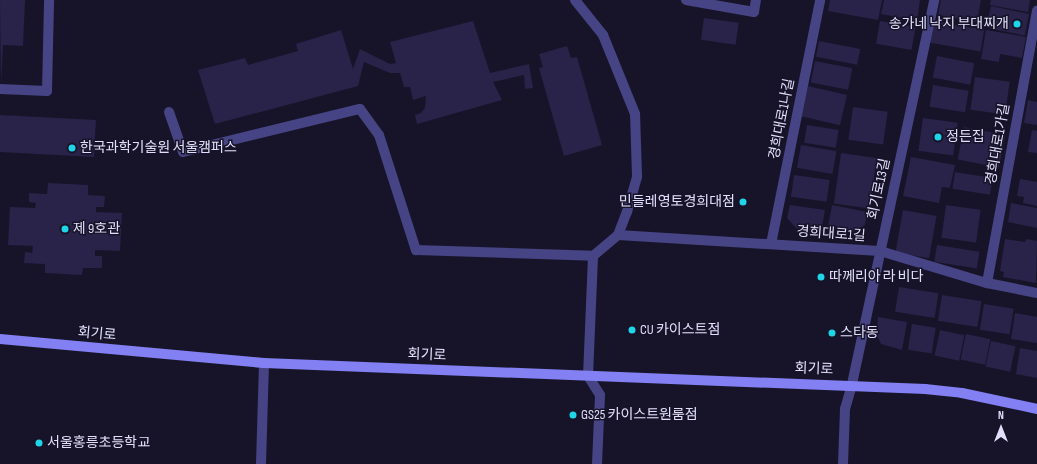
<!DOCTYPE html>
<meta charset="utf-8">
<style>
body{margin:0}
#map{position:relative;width:1037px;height:464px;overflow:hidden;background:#171429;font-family:"Sofia Sans Condensed","Noto Sans KR",sans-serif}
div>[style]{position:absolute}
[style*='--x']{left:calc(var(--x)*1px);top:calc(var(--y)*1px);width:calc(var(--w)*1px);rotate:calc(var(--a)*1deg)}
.building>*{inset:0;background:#292249;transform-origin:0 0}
.service>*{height:10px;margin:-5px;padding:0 5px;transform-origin:5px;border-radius:5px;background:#464484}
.minor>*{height:10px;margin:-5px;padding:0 5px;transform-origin:5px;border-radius:5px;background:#464484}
.secondary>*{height:10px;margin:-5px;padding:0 5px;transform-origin:5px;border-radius:5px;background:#8280f2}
.dots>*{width:11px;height:11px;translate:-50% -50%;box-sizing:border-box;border:2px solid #171429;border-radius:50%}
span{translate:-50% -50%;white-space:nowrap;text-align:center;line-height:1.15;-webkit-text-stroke:3px #171429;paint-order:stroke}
.poi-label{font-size:14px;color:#e2dffc}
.right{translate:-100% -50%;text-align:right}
.left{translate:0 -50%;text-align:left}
.street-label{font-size:14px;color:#e2dffc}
.north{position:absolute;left:981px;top:408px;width:40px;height:40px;-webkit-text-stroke:3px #171429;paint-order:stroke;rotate:0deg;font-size:11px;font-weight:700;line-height:16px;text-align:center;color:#e2dffc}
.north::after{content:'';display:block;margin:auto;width:14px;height:18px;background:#e2dffc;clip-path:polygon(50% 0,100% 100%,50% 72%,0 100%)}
</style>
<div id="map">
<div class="building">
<div style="clip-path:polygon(0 0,25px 0,23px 46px,3px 45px,1px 84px)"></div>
<div style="clip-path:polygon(830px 0,882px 0,878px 20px,828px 11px)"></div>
<div style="clip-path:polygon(884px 0,920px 0,917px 21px,881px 14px)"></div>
<div style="clip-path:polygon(941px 0,981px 0,977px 22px,938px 15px)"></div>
<div style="clip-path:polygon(991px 0,1030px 0,1028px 12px,990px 5px)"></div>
<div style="left:991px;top:6px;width:39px;height:22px;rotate:12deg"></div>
<div style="left:704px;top:18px;width:35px;height:22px;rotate:8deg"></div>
<div style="clip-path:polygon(473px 21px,490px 73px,529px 64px,533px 88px,525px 89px,524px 75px,493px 82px,502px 100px,417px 124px,415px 115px,421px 113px,425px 108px,426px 96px,413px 100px,410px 87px,404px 87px,400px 73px,390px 73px,364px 62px,358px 86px,215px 124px,198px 70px,245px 58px,248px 65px,298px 51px,296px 44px,341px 30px,353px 69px,360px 49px,390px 64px,396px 63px,390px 42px)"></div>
<div style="left:880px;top:21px;width:36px;height:23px;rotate:10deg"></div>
<div style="left:934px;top:21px;width:51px;height:22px;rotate:10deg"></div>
<div style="clip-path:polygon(986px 30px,1026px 37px,1022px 58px,1000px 54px,999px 62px,981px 59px)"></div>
<div style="left:819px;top:41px;width:42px;height:16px;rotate:11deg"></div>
<div style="clip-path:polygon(567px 46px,571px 58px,577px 57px,602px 145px,564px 156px,539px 68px,543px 67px,539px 54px)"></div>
<div style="left:937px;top:56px;width:38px;height:22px;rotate:11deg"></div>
<div style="left:815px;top:61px;width:38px;height:22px;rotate:11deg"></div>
<div style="left:975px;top:77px;width:35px;height:33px;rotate:8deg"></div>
<div style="left:933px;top:85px;width:36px;height:22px;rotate:9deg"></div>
<div style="left:808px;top:86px;width:40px;height:31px;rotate:13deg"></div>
<div style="clip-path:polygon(1028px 100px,1037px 102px,1037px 125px,1024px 123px)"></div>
<div style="left:853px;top:107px;width:35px;height:33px;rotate:8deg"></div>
<div style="left:0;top:115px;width:96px;height:37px;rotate:3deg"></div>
<div style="left:923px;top:118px;width:35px;height:33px;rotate:8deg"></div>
<div style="left:807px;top:125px;width:32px;height:18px;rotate:9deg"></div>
<div style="left:964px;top:127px;width:42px;height:33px;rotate:11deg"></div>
<div style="clip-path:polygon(1032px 130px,1037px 131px,1037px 153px,1028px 152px)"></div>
<div style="left:801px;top:145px;width:36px;height:23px;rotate:10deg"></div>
<div style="left:841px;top:153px;width:36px;height:51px;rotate:8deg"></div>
<div style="clip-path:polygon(911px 157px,955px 165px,950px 188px,942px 187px,939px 203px,903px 196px)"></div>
<div style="left:955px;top:172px;width:38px;height:17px;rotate:9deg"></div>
<div style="left:794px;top:175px;width:36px;height:22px;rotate:8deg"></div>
<div style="clip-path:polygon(1020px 179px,1037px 182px,1037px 206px,1023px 203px,1024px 197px,1017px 196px)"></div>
<div style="clip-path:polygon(48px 183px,88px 185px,88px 195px,105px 196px,104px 207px,96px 207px,96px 212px,122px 213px,120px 251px,95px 250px,95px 256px,102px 256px,102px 268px,83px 268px,82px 275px,45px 273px,45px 264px,24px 263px,25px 252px,32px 253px,33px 246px,8px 245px,10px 207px,35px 208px,36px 203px,29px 202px,29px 193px,47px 194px)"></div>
<div style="clip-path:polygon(1011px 203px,1037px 208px,1037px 228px,1008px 222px)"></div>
<div style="clip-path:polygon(790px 205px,825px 210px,821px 232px,796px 228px,787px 218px)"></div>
<div style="clip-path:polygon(832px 205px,867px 212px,865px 225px,853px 232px,828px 227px)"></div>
<div style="left:946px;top:205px;width:35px;height:33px;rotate:8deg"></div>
<div style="left:903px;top:210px;width:34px;height:43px;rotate:10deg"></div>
<div style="clip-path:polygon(1005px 239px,1025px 242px,1026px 239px,1037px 241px,1036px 283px,1003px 277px,1004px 272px,1000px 271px)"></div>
<div style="left:937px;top:245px;width:43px;height:17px;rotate:9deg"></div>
<div style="left:899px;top:287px;width:40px;height:25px;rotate:9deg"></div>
<div style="left:942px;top:295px;width:40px;height:26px;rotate:9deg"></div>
<div style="left:984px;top:304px;width:30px;height:26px;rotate:9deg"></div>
<div style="clip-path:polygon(1015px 313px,1037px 317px,1037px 343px,1011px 339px)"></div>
<div style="clip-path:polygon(878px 317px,907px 322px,902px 350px,881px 344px,876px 333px)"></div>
<div style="left:912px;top:324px;width:24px;height:26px;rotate:9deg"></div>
<div style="left:940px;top:330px;width:25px;height:26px;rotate:12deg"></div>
<div style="left:966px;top:334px;width:25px;height:26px;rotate:12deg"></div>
<div style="left:991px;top:341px;width:25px;height:26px;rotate:12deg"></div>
<div style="clip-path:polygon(1020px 348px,1037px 351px,1037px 378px,1016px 374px)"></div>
</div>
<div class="service">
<div style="--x:575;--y:0;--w:45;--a:51.3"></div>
<div style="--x:603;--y:35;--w:85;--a:67.9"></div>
<div style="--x:0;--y:89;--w:47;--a:2.4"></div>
<div style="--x:47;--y:91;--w:91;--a:-88.7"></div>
<div style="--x:169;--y:112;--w:42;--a:70.7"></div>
<div style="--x:183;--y:152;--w:182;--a:-13.7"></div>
<div style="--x:360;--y:109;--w:32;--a:54"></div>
<div style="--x:379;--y:135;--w:121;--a:72.2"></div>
<div style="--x:416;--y:250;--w:177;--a:1.9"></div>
</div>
<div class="minor">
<div style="--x:686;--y:0;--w:69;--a:10"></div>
<div style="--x:754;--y:12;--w:12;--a:-81"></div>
<div style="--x:618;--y:235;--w:262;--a:3.5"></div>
<div style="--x:880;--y:251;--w:112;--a:16.7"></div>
<div style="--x:987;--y:283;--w:51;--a:11.3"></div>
<div style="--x:771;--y:244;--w:249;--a:-78.6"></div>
<div style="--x:987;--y:283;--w:277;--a:-79.6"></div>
<div style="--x:261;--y:464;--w:101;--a:-88.3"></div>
<div style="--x:597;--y:464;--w:69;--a:-87.5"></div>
<div style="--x:600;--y:395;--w:22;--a:-122"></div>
<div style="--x:588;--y:376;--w:120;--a:-87.6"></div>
<div style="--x:593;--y:256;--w:33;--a:-40"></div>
<div style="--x:618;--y:235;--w:25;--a:-69"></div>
<div style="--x:627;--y:212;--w:37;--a:-74"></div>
<div style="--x:637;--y:176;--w:62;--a:-91.8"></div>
<div style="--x:843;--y:464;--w:55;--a:-87.9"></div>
<div style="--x:845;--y:409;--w:26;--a:-74"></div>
<div style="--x:852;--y:384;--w:393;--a:-77.9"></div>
</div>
<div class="secondary">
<div style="--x:0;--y:339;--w:265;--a:5.2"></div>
<div style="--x:264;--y:363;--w:662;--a:2.25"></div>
<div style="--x:925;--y:389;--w:37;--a:6"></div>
<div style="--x:962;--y:393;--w:77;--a:12"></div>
</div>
<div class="dots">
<div style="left:1017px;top:24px;background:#1fd6e8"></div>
<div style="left:938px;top:137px;background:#1fd6e8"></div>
<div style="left:72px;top:148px;background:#1fd6e8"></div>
<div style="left:743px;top:202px;background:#1fd6e8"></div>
<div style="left:65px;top:229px;background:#1fd6e8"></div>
<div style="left:821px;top:277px;background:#1fd6e8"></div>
<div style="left:632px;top:330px;background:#1fd6e8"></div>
<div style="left:832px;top:333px;background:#1fd6e8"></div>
<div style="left:573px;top:415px;background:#1fd6e8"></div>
<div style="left:39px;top:443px;background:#1fd6e8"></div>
</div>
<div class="poi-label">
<span class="right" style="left:1009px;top:24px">송가네 낙지 부대찌개</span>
<span class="left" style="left:946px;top:137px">정든집</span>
<span class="left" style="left:80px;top:148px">한국과학기술원 서울캠퍼스</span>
<span class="right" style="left:735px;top:202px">민들레영토경희대점</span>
<span class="left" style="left:73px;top:229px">제 9호관</span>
<span class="left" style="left:829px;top:277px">따께리아 라 비다</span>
<span class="left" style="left:640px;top:330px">CU 카이스트점</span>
<span class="left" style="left:840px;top:333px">스타동</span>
<span class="left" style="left:581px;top:415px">GS25 카이스트원룸점</span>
<span class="left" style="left:47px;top:443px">서울홍릉초등학교</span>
</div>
<div class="street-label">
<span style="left:782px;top:119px;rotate:-79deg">경희대로1나길</span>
<span style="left:998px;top:144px;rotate:-80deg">경희대로1가길</span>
<span style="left:879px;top:189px;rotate:-78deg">회기로13길</span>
<span style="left:831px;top:234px;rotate:4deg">경희대로1길</span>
<span style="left:97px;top:334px;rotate:5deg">회기로</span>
<span style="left:427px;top:355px;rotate:2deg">회기로</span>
<span style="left:814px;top:369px;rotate:2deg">회기로</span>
</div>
<div class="north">N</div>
</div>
